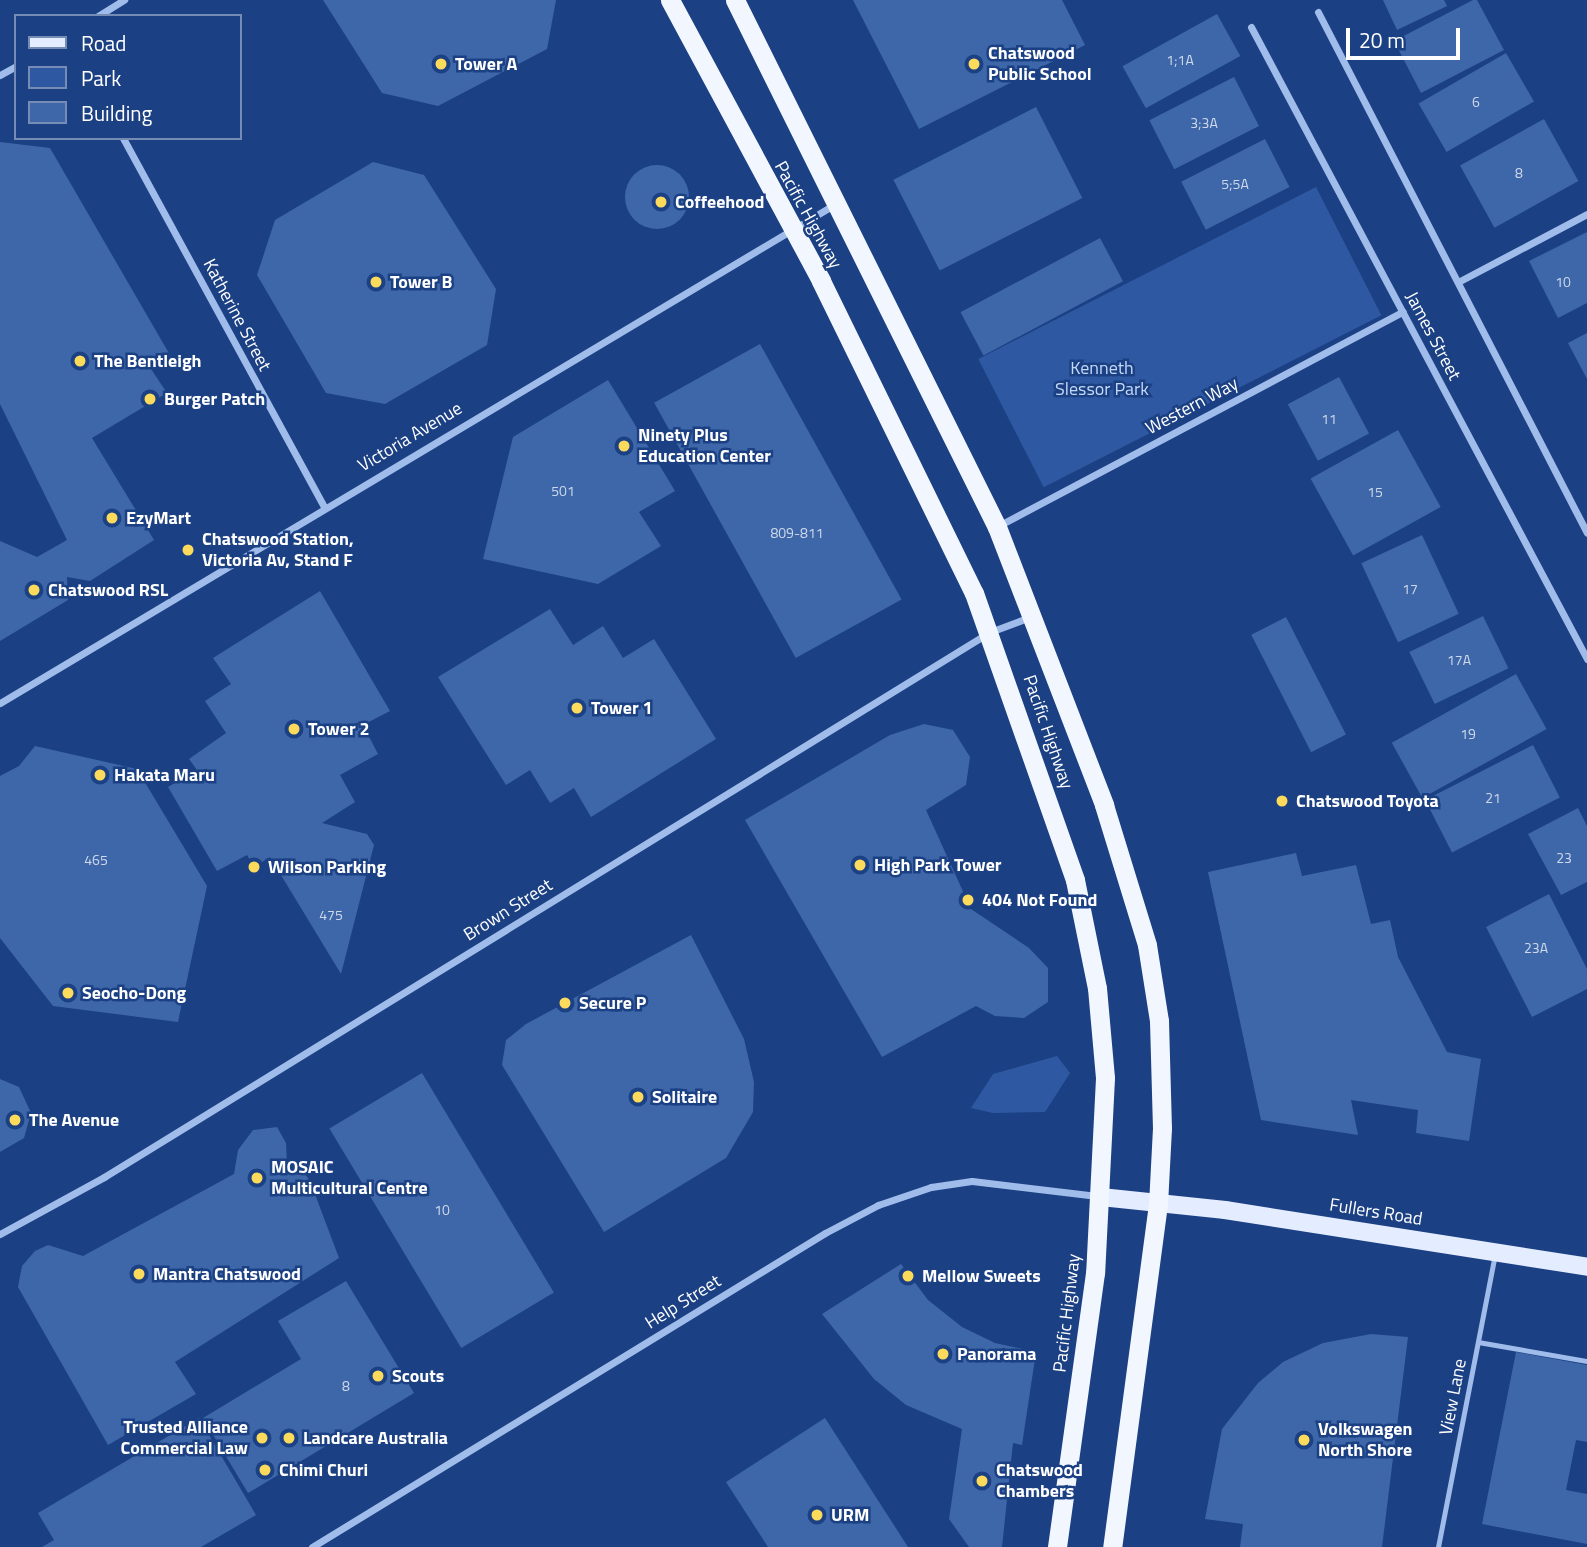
<!DOCTYPE html>
<style>
body{margin:0}
#map{position:relative;width:1587px;height:1547px;overflow:hidden;background:#1b4083;font-family:"Titillium Web",sans-serif}
div>[style]{position:absolute}
[style*='--x']{left:calc(var(--x)*1px);top:calc(var(--y)*1px);width:calc(var(--w)*1px);rotate:calc(var(--a)*1deg)}
.green>*{inset:0;background:#2e59a2;transform-origin:0 0}
.building>*{inset:0;background:#3e67aa;transform-origin:0 0}
.round{border-radius:50%}
.service>*{height:5px;margin:-2.5px;padding:0 2.5px;transform-origin:2.5px;border-radius:2.5px;background:#a0bceb}
.minor>*{height:7px;margin:-3.5px;padding:0 3.5px;transform-origin:3.5px;border-radius:3.5px;background:#a0bceb}
.primary>*{height:18px;margin:-9px;padding:0 9px;transform-origin:9px;border-radius:9px;background:#e4ecff}
.trunk>*{height:19px;margin:-9.5px;padding:0 9.5px;transform-origin:9.5px;border-radius:9.5px;background:#f2f6ff}
.dots>*{width:19px;height:19px;translate:-50% -50%;box-sizing:border-box;border:4px solid #1b4083;border-radius:50%}
span{translate:-50% -50%;white-space:nowrap;text-align:center;line-height:1.15;-webkit-text-stroke:5px #1b4083;paint-order:stroke}
.number-label{font-size:14px;color:#cfd9ea}
.number-label span{-webkit-text-stroke-width:0}
.poi-label{font-size:18px;color:#fff;font-weight:700}
.left{translate:0 -50%;text-align:left}
.right{translate:-100% -50%;text-align:right}
.street-label{font-size:18px;color:#fff}
.park-label{font-size:18px;color:#c4d8f8}
.legend{position:absolute;left:14px;top:14px;width:228px;height:126px;box-sizing:border-box;background:#1b4083;border:2px solid #768cb5;margin:0;padding:9px 12px;list-style:none;font-size:21px;color:#fff}
.legend li{display:flex;align-items:center;gap:14px;height:35px}
.legend b{width:35px;border:2px solid #768cb5}
.scale{position:absolute;left:1346px;top:28px;width:114px;height:32px;box-sizing:border-box;border:4px solid #fff;border-top:0;padding-left:9px;font-size:21px;line-height:24px;white-space:nowrap;color:#fff;-webkit-text-stroke:5px #1b4083;paint-order:stroke}
</style>
<div id="map">
<div class="green">
<div style="left:1316px;top:187px;width:144px;height:379px;rotate:63deg"></div>
<div style="clip-path:polygon(1057px 1056px,1070px 1073px,1045px 1112px,993px 1113px,971px 1108px,993px 1074px)"></div>
</div>
<div class="building">
<div style="clip-path:polygon(323px 0,556px 0,547px 49px,438px 106px,382px 93px)"></div>
<div style="clip-path:polygon(853px 0,1062px 0,1085px 45px,919px 129px)"></div>
<div style="clip-path:polygon(1383px 0,1444px 0,1447px 6px,1397px 30px)"></div>
<div style="clip-path:polygon(1473px 0,1477px 0,1504px 50px,1421px 93px,1394px 41px)"></div>
<div style="left:1217px;top:14px;width:48px;height:108px;rotate:61deg"></div>
<div style="left:1506px;top:53px;width:56px;height:101px;rotate:60deg"></div>
<div style="left:1234px;top:77px;width:55px;height:95px;rotate:63deg"></div>
<div style="left:1036px;top:107px;width:102px;height:160px;rotate:63deg"></div>
<div style="left:1544px;top:119px;width:71px;height:96px;rotate:61deg"></div>
<div style="left:1265px;top:139px;width:54px;height:94px;rotate:63deg"></div>
<div style="clip-path:polygon(0 142px,50px 148px,170px 355px,149px 366px,167px 393px,92px 438px,154px 540px,90px 581px,67px 577px,68px 600px,0 641px,0 541px,37px 557px,67px 540px,0 404px)"></div>
<div style="clip-path:polygon(373px 162px,424px 175px,496px 289px,487px 345px,385px 404px,326px 393px,257px 275px,275px 220px)"></div>
<div class="round" style="left:625px;top:165px;width:64px;height:64px"></div>
<div style="clip-path:polygon(1587px 232px,1587px 303px,1558px 318px,1529px 261px)"></div>
<div style="left:1100px;top:238px;width:49px;height:158px;rotate:62deg"></div>
<div style="clip-path:polygon(1587px 333px,1587px 379px,1568px 343px)"></div>
<div style="left:760px;top:344px;width:292px;height:121px;rotate:61deg"></div>
<div style="left:1339px;top:377px;width:64px;height:58px;rotate:62deg"></div>
<div style="clip-path:polygon(608px 380px,675px 491px,639px 512px,661px 546px,598px 584px,483px 559px,513px 437px)"></div>
<div style="left:1398px;top:430px;width:88px;height:100px;rotate:61deg"></div>
<div style="left:1422px;top:535px;width:87px;height:67px;rotate:65deg"></div>
<div style="clip-path:polygon(320px 591px,390px 711px,363px 725px,378px 754px,340px 775px,355px 802px,322px 823px,367px 834px,374px 845px,341px 974px,270px 857px,254px 867px,247px 855px,217px 871px,168px 787px,197px 770px,189px 759px,226px 733px,205px 701px,231px 684px,213px 658px)"></div>
<div style="clip-path:polygon(550px 609px,573px 645px,603px 626px,623px 658px,654px 639px,716px 739px,591px 817px,574px 788px,550px 803px,530px 770px,506px 785px,438px 677px)"></div>
<div style="left:1483px;top:616px;width:58px;height:82px;rotate:64deg"></div>
<div style="left:1286px;top:617px;width:132px;height:39px;rotate:63deg"></div>
<div style="left:1516px;top:674px;width:63px;height:142px;rotate:61deg"></div>
<div style="clip-path:polygon(924px 724px,953px 730px,970px 757px,966px 785px,926px 810px,971px 909px,1029px 948px,1048px 968px,1048px 1002px,1024px 1018px,995px 1016px,976px 1006px,882px 1057px,745px 820px,890px 735px)"></div>
<div style="left:1533px;top:745px;width:59px;height:121px;rotate:63deg"></div>
<div style="clip-path:polygon(35px 746px,137px 769px,207px 886px,178px 1022px,53px 1006px,0 938px,0 776px,19px 766px)"></div>
<div style="clip-path:polygon(1578px 808px,1587px 826px,1587px 882px,1561px 895px,1528px 834px)"></div>
<div style="clip-path:polygon(1296px 853px,1302px 876px,1356px 865px,1371px 924px,1390px 920px,1398px 957px,1447px 1052px,1481px 1059px,1469px 1141px,1416px 1133px,1418px 1110px,1351px 1100px,1358px 1135px,1261px 1120px,1208px 872px)"></div>
<div style="clip-path:polygon(1549px 894px,1587px 969px,1587px 989px,1532px 1017px,1486px 927px)"></div>
<div style="clip-path:polygon(691px 935px,744px 1039px,754px 1082px,753px 1112px,726px 1158px,604px 1232px,502px 1065px,506px 1040px,526px 1024px)"></div>
<div style="left:422px;top:1073px;width:256px;height:108px;rotate:59deg"></div>
<div style="clip-path:polygon(0 1079px,19px 1087px,31px 1113px,24px 1138px,0 1152px)"></div>
<div style="clip-path:polygon(277px 1127px,286px 1143px,287px 1164px,299px 1165px,310px 1181px,339px 1258px,175px 1362px,196px 1394px,108px 1445px,18px 1287px,22px 1266px,35px 1251px,48px 1245px,83px 1256px,234px 1174px,238px 1150px,253px 1130px)"></div>
<div style="clip-path:polygon(901px 1264px,928px 1300px,962px 1327px,995px 1343px,1036px 1352px,1022px 1445px,1013px 1443px,1002px 1547px,969px 1547px,949px 1519px,962px 1429px,906px 1405px,874px 1379px,822px 1314px)"></div>
<div style="clip-path:polygon(346px 1281px,414px 1393px,248px 1493px,203px 1418px,301px 1359px,278px 1321px)"></div>
<div style="clip-path:polygon(1371px 1334px,1408px 1337px,1382px 1547px,1240px 1547px,1243px 1524px,1205px 1519px,1222px 1429px,1258px 1383px,1283px 1362px,1323px 1343px)"></div>
<div style="clip-path:polygon(1516px 1352px,1587px 1365px,1587px 1442px,1576px 1440px,1566px 1490px,1587px 1494px,1587px 1544px,1482px 1524px)"></div>
<div style="clip-path:polygon(199px 1418px,256px 1515px,201px 1547px,42px 1547px,54px 1540px,38px 1513px)"></div>
<div style="clip-path:polygon(825px 1418px,908px 1547px,768px 1547px,726px 1482px)"></div>
</div>
<div class="service">
<div style="--x:1478;--y:1342;--w:111;--a:9.9"></div>
<div style="--x:1438;--y:1547;--w:298;--a:-79"></div>
</div>
<div class="minor">
<div style="--x:1318;--y:12;--w:586;--a:62.69"></div>
<div style="--x:98;--y:16;--w:31;--a:-32"></div>
<div style="--x:1251;--y:27;--w:716;--a:62"></div>
<div style="--x:0;--y:75;--w:18;--a:-29"></div>
<div style="--x:123;--y:138;--w:420;--a:61.4"></div>
<div style="--x:1458;--y:282;--w:146;--a:-27.8"></div>
<div style="--x:998;--y:526;--w:458;--a:-27.9"></div>
<div style="--x:0;--y:703;--w:973;--a:-30.86"></div>
<div style="--x:0;--y:1234;--w:119;--a:-28.7"></div>
<div style="--x:104;--y:1177;--w:1040;--a:-31.6"></div>
<div style="--x:990;--y:632;--w:43;--a:-20.6"></div>
<div style="--x:312;--y:1547;--w:601;--a:-31.47"></div>
<div style="--x:825;--y:1233;--w:60;--a:-27.8"></div>
<div style="--x:878;--y:1205;--w:56;--a:-18.8"></div>
<div style="--x:931;--y:1187;--w:41;--a:-8.3"></div>
<div style="--x:972;--y:1181;--w:126;--a:6.8"></div>
</div>
<div class="primary">
<div style="--x:1101;--y:1197;--w:125;--a:6"></div>
<div style="--x:1225;--y:1210;--w:366;--a:8.9"></div>
</div>
<div class="trunk">
<div style="--x:670;--y:0;--w:319;--a:61.7"></div>
<div style="--x:821;--y:281;--w:347;--a:63.9"></div>
<div style="--x:974;--y:593;--w:304;--a:70.6"></div>
<div style="--x:1075;--y:880;--w:110;--a:78.5"></div>
<div style="--x:1097;--y:988;--w:90;--a:84.9"></div>
<div style="--x:1105;--y:1078;--w:195;--a:92.9"></div>
<div style="--x:1095;--y:1273;--w:277;--a:97.9"></div>
<div style="--x:735;--y:0;--w:589;--a:63.57"></div>
<div style="--x:997;--y:527;--w:298;--a:68.9"></div>
<div style="--x:1104;--y:805;--w:146;--a:72.9"></div>
<div style="--x:1147;--y:945;--w:77;--a:81"></div>
<div style="--x:1159;--y:1021;--w:107;--a:88.4"></div>
<div style="--x:1162;--y:1128;--w:76;--a:93"></div>
<div style="--x:1158;--y:1204;--w:346;--a:97.6"></div>
</div>
<div class="dots">
<div style="left:441px;top:64px;background:#fcda5c"></div>
<div style="left:974px;top:64px;background:#fcda5c"></div>
<div style="left:661px;top:202px;background:#fcda5c"></div>
<div style="left:376px;top:282px;background:#fcda5c"></div>
<div style="left:80px;top:361px;background:#fcda5c"></div>
<div style="left:150px;top:399px;background:#fcda5c"></div>
<div style="left:624px;top:446px;background:#fcda5c"></div>
<div style="left:112px;top:518px;background:#fcda5c"></div>
<div style="left:188px;top:550px;background:#fcda5c"></div>
<div style="left:34px;top:590px;background:#fcda5c"></div>
<div style="left:577px;top:708px;background:#fcda5c"></div>
<div style="left:294px;top:729px;background:#fcda5c"></div>
<div style="left:100px;top:775px;background:#fcda5c"></div>
<div style="left:1282px;top:801px;background:#fcda5c"></div>
<div style="left:860px;top:865px;background:#fcda5c"></div>
<div style="left:254px;top:867px;background:#fcda5c"></div>
<div style="left:968px;top:900px;background:#fcda5c"></div>
<div style="left:68px;top:993px;background:#fcda5c"></div>
<div style="left:565px;top:1003px;background:#fcda5c"></div>
<div style="left:638px;top:1097px;background:#fcda5c"></div>
<div style="left:15px;top:1120px;background:#fcda5c"></div>
<div style="left:257px;top:1178px;background:#fcda5c"></div>
<div style="left:139px;top:1274px;background:#fcda5c"></div>
<div style="left:908px;top:1276px;background:#fcda5c"></div>
<div style="left:943px;top:1354px;background:#fcda5c"></div>
<div style="left:378px;top:1376px;background:#fcda5c"></div>
<div style="left:262px;top:1438px;background:#fcda5c"></div>
<div style="left:289px;top:1438px;background:#fcda5c"></div>
<div style="left:1304px;top:1440px;background:#fcda5c"></div>
<div style="left:265px;top:1470px;background:#fcda5c"></div>
<div style="left:982px;top:1481px;background:#fcda5c"></div>
<div style="left:817px;top:1515px;background:#fcda5c"></div>
</div>
<div class="number-label">
<span style="left:1180px;top:60px">1;1A</span>
<span style="left:1476px;top:102px">6</span>
<span style="left:1204px;top:123px">3;3A</span>
<span style="left:1519px;top:173px">8</span>
<span style="left:1235px;top:184px">5;5A</span>
<span style="left:1563px;top:282px">10</span>
<span style="left:1329px;top:419px">11</span>
<span style="left:563px;top:491px">501</span>
<span style="left:1375px;top:492px">15</span>
<span style="left:797px;top:533px">809-811</span>
<span style="left:1410px;top:589px">17</span>
<span style="left:1459px;top:660px">17A</span>
<span style="left:1468px;top:734px">19</span>
<span style="left:1493px;top:798px">21</span>
<span style="left:1564px;top:858px">23</span>
<span style="left:96px;top:860px">465</span>
<span style="left:331px;top:915px">475</span>
<span style="left:1536px;top:948px">23A</span>
<span style="left:442px;top:1210px">10</span>
<span style="left:346px;top:1386px">8</span>
</div>
<div class="poi-label">
<span class="left" style="left:988px;top:64px">Chatswood<br>Public School</span>
<span class="left" style="left:455px;top:64px">Tower A</span>
<span class="left" style="left:675px;top:202px">Coffeehood</span>
<span class="left" style="left:390px;top:282px">Tower B</span>
<span class="left" style="left:94px;top:361px">The Bentleigh</span>
<span class="left" style="left:164px;top:399px">Burger Patch</span>
<span class="left" style="left:638px;top:446px">Ninety Plus<br>Education Center</span>
<span class="left" style="left:126px;top:518px">EzyMart</span>
<span class="left" style="left:202px;top:550px">Chatswood Station,<br>Victoria Av, Stand F</span>
<span class="left" style="left:48px;top:590px">Chatswood RSL</span>
<span class="left" style="left:591px;top:708px">Tower 1</span>
<span class="left" style="left:308px;top:729px">Tower 2</span>
<span class="left" style="left:114px;top:775px">Hakata Maru</span>
<span class="left" style="left:1296px;top:801px">Chatswood Toyota</span>
<span class="left" style="left:874px;top:865px">High Park Tower</span>
<span class="left" style="left:268px;top:867px">Wilson Parking</span>
<span class="left" style="left:982px;top:900px">404 Not Found</span>
<span class="left" style="left:82px;top:993px">Seocho-Dong</span>
<span class="left" style="left:579px;top:1003px">Secure P</span>
<span class="left" style="left:652px;top:1097px">Solitaire</span>
<span class="left" style="left:29px;top:1120px">The Avenue</span>
<span class="left" style="left:271px;top:1178px">MOSAIC<br>Multicultural Centre</span>
<span class="left" style="left:153px;top:1274px">Mantra Chatswood</span>
<span class="left" style="left:922px;top:1276px">Mellow Sweets</span>
<span class="left" style="left:957px;top:1354px">Panorama</span>
<span class="left" style="left:392px;top:1376px">Scouts</span>
<span class="right" style="left:248px;top:1438px">Trusted Alliance<br>Commercial Law</span>
<span class="left" style="left:1318px;top:1440px">Volkswagen<br>North Shore</span>
<span class="left" style="left:303px;top:1438px">Landcare Australia</span>
<span class="left" style="left:279px;top:1470px">Chimi Churi</span>
<span class="left" style="left:996px;top:1481px">Chatswood<br>Chambers</span>
<span class="left" style="left:831px;top:1515px">URM</span>
</div>
<div class="street-label">
<span style="left:808px;top:215px;rotate:61deg">Pacific Highway</span>
<span style="left:237px;top:315px;rotate:62deg">Katherine Street</span>
<span style="left:1433px;top:336px;rotate:62deg">James Street</span>
<span style="left:1192px;top:406px;rotate:-28deg">Western Way</span>
<span style="left:410px;top:437px;rotate:-31deg">Victoria Avenue</span>
<span style="left:1048px;top:732px;rotate:71deg">Pacific Highway</span>
<span style="left:508px;top:910px;rotate:-32deg">Brown Street</span>
<span style="left:1376px;top:1212px;rotate:9deg">Fullers Road</span>
<span style="left:683px;top:1302px;rotate:-32deg">Help Street</span>
<span style="left:1067px;top:1313px;rotate:-83deg">Pacific Highway</span>
<span style="left:1453px;top:1397px;rotate:-79deg">View Lane</span>
</div>
<div class="park-label">
<span style="left:1102px;top:379px">Kenneth<br>Slessor Park</span>
</div>
<ul class="legend">
<li><b style="height:9px;background:#e4ecff"></b>Road</li>
<li><b style="height:19px;background:#2e59a2"></b>Park</li>
<li><b style="height:19px;background:#3e67aa"></b>Building</li>
</ul>
<div class="scale">20 m</div>
</div>
